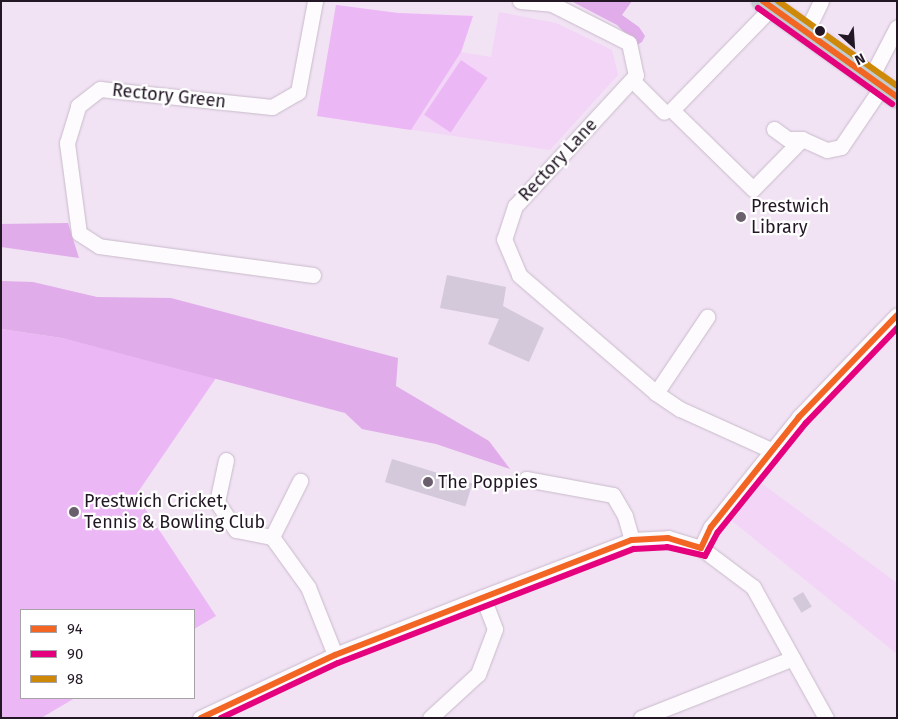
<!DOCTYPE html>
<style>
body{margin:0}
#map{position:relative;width:898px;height:719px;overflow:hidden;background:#f1e2f4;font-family:"Fira Sans",sans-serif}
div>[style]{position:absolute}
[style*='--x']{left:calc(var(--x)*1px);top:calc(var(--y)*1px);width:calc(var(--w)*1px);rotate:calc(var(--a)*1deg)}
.built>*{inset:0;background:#f3d6f7}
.green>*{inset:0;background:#ecb7f5;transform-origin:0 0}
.forest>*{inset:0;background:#e0ace9}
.building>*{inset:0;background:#d3c9da;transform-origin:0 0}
.roads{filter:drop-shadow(0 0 1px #c8bbca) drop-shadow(0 0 1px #c8bbca)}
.minor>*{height:15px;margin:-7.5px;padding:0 7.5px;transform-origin:7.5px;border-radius:7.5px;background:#fdfbfd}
.highway>*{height:22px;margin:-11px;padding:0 11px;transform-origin:11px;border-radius:11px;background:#c0cccf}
.bus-1>*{height:6px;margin:-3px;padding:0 3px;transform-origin:3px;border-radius:3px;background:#f26522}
.bus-2>*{height:6px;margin:-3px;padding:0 3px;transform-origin:3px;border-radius:3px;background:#e5007d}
.bus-3>*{height:6px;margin:-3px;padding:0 3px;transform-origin:3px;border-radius:3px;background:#cd8907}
.dots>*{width:14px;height:14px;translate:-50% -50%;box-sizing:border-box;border:2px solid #fff;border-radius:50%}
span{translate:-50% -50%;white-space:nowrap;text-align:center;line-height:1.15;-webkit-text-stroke:4.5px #fff;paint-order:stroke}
.street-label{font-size:18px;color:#231725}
.poi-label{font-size:18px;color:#231725}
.left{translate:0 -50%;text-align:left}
.frame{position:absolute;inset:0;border:2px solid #231725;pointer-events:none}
.legend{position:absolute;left:20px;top:609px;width:175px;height:90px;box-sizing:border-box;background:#fff;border:1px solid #a7a2a8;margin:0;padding:6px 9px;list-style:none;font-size:15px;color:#231725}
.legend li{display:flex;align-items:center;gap:10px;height:25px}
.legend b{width:25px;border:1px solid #a7a2a8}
.north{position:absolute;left:828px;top:20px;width:50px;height:50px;-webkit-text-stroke:4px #fff;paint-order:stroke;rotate:154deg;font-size:14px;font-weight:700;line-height:20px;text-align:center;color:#231725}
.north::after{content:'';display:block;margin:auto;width:18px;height:22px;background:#231725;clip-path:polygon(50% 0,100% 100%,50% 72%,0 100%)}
</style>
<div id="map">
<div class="built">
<div style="clip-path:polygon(336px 5px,398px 13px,473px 16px,461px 52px,491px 57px,499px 12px,556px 23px,612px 50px,618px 75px,550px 150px,317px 116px)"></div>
<div style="clip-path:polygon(761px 483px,897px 583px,897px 654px,732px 521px)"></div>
</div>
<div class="green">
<div style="clip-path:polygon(336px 5px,398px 13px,473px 16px,461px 52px,411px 130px,317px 116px)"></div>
<div style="left:461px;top:60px;width:32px;height:66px;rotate:34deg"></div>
<div style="clip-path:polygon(1px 329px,62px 338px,216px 378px,136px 495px,216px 616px,194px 629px,194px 610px,21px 610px,21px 698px,75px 698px,41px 718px,1px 718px)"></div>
</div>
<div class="forest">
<div style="clip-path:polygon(571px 1px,632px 1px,622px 15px,639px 27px,645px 36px,642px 42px,637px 45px,617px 25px)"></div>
<div style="clip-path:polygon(68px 223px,79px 258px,1px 247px,1px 224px)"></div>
<div style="clip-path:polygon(1px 281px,33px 282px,97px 297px,171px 298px,398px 358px,396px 386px,489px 441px,510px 469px,436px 444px,362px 429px,345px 413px,62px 338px,1px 329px)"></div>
</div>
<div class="building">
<div style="clip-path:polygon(447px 275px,506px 287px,503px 306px,544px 328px,529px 362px,488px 344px,499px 319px,440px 308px)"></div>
<div style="left:392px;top:459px;width:84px;height:24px;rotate:17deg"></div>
<div style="left:803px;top:592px;width:17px;height:12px;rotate:59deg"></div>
</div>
<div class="roads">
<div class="minor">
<div style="--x:520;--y:1;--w:32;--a:5"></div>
<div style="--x:552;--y:4;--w:86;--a:26.9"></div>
<div style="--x:629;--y:43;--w:33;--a:78"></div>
<div style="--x:636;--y:75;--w:178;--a:132.7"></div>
<div style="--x:515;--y:206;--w:35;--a:108"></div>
<div style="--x:504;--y:239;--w:39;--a:67"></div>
<div style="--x:519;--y:275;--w:181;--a:40.7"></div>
<div style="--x:656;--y:393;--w:29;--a:34"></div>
<div style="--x:680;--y:409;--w:100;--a:24.3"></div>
<div style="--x:772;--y:7;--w:144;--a:134.2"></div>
<div style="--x:672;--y:110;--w:113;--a:44.3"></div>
<div style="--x:753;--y:189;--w:70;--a:-45.6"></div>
<div style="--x:806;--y:32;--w:34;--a:-64"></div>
<div style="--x:871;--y:77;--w:56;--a:-62.5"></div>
<div style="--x:632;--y:80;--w:45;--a:45"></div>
<div style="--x:774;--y:129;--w:17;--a:36"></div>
<div style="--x:788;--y:139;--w:14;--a:0"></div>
<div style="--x:802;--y:139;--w:27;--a:24"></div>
<div style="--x:827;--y:150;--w:14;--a:-12"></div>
<div style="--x:841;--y:147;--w:75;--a:-55.9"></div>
<div style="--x:313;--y:275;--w:216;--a:-172.3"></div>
<div style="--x:99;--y:246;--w:24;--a:-147"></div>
<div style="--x:79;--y:233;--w:91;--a:-97.6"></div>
<div style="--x:67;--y:143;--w:39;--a:-73"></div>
<div style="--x:78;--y:106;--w:28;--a:-38"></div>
<div style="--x:100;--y:89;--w:173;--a:6"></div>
<div style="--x:272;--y:107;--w:30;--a:-30"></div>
<div style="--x:298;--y:92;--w:93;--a:-79.4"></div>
<div style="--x:656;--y:393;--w:92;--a:-56.1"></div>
<div style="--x:226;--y:460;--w:43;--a:102.1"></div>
<div style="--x:217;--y:502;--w:34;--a:56"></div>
<div style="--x:236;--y:530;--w:37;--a:11"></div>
<div style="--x:272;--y:537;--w:62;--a:54.2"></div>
<div style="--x:308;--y:587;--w:73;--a:68.3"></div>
<div style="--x:526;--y:479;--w:88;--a:10.4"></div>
<div style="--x:613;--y:495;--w:24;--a:60"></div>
<div style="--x:625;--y:516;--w:25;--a:74"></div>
<div style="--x:272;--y:537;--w:63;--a:-63.4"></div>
<div style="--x:701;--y:548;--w:23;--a:-65"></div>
<div style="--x:711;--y:527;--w:141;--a:-51.3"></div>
<div style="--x:799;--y:417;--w:141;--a:-46.1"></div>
<div style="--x:200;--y:718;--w:149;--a:-25"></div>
<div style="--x:335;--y:655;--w:159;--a:-21.4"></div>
<div style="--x:483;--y:597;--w:160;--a:-20.9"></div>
<div style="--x:632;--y:540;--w:36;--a:-3"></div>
<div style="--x:668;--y:538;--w:34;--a:17"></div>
<div style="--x:701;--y:548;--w:65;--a:36.9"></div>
<div style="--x:753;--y:587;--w:150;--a:60.9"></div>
<div style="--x:430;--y:718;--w:65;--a:-42.5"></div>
<div style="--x:478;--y:674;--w:48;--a:-69.3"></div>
<div style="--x:495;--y:629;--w:34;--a:-111"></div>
<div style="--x:641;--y:718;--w:163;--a:-21.5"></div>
</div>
<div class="highway">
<div style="--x:763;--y:1;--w:165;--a:35.6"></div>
</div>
</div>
<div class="bus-1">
<div style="--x:763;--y:1;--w:165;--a:35.6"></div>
<div style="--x:701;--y:548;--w:23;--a:-65"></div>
<div style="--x:711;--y:527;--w:141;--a:-51.3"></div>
<div style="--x:799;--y:417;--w:141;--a:-46.1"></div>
<div style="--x:201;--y:718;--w:148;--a:-25.2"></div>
<div style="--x:335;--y:655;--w:318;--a:-21.2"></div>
<div style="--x:632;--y:540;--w:36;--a:-3"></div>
<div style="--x:668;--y:538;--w:34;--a:17"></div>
</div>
<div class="bus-2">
<div style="--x:758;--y:8;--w:165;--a:35.6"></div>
<div style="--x:221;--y:718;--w:129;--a:-25.2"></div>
<div style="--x:338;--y:663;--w:317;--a:-21.1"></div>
<div style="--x:634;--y:549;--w:33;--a:-3"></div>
<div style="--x:667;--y:547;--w:39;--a:13"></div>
<div style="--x:705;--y:556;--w:27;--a:-62"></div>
<div style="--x:718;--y:532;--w:140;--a:-51.1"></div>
<div style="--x:806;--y:423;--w:132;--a:-46.2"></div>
</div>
<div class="bus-3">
<div style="--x:778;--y:1;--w:146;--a:35.5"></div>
</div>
<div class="dots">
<div style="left:820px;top:31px;background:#231725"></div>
<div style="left:741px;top:217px;background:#6b5e6d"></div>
<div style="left:428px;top:482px;background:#6b5e6d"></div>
<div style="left:74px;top:512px;background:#6b5e6d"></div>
</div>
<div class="street-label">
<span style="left:169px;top:96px;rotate:6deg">Rectory Green</span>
<span style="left:558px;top:160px;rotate:-47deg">Rectory Lane</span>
</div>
<div class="poi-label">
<span class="left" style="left:751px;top:217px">Prestwich<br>Library</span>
<span class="left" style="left:438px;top:482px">The Poppies</span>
<span class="left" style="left:84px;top:512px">Prestwich Cricket,<br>Tennis &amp; Bowling Club</span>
</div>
<div class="frame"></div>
<ul class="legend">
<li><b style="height:6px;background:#f26522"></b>94</li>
<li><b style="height:6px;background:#e5007d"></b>90</li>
<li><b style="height:6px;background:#cd8907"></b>98</li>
</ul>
<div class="north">N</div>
</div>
